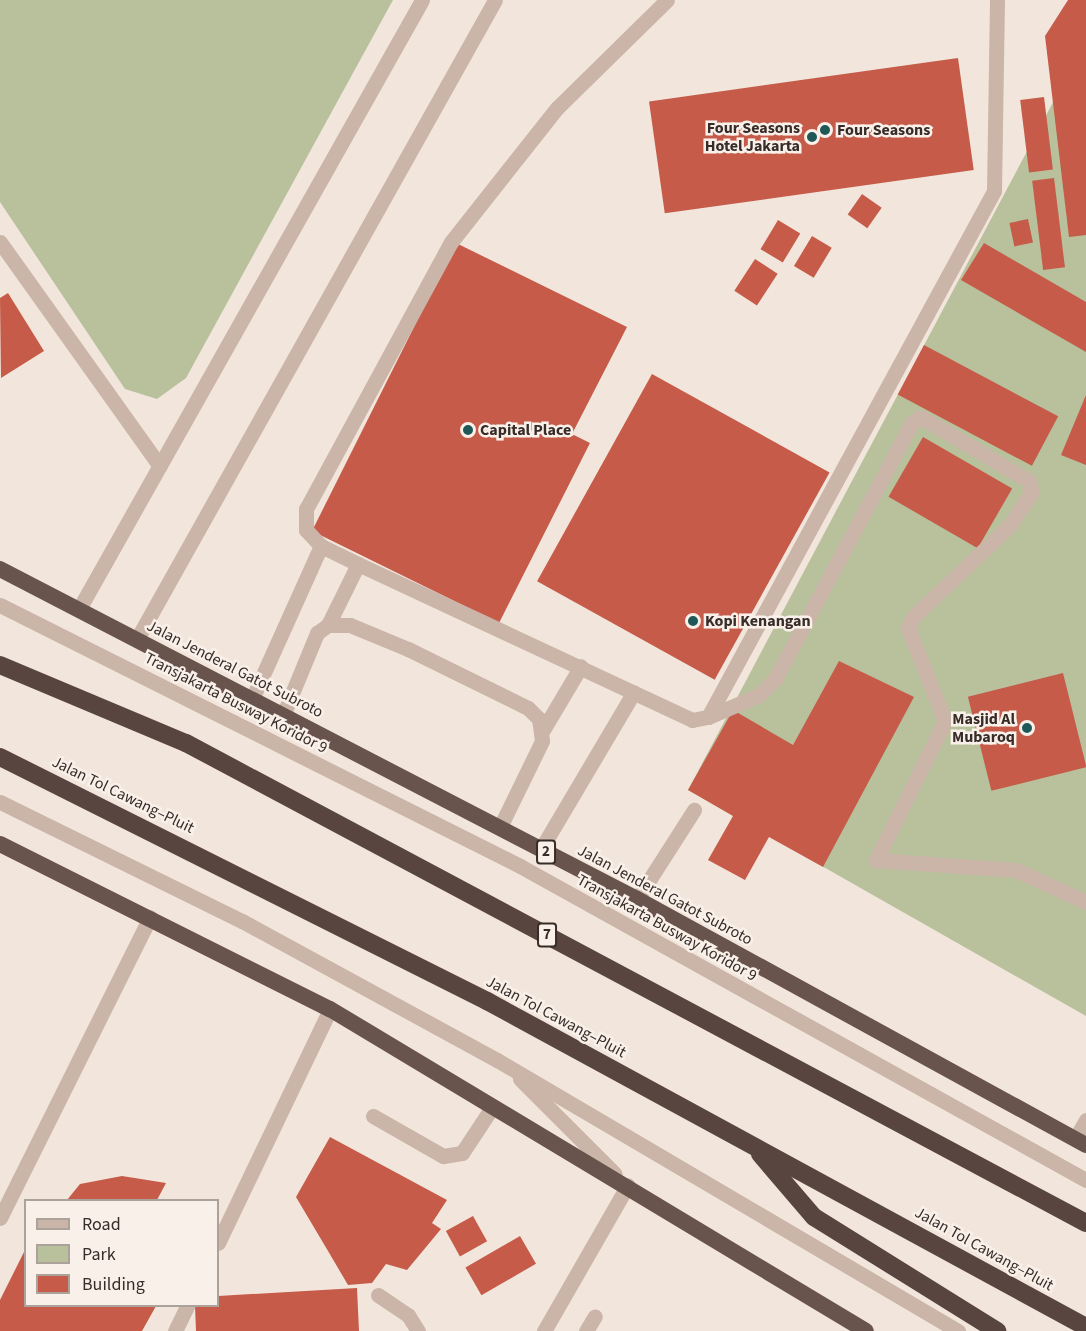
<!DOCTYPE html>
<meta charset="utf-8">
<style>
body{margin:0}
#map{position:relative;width:1086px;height:1331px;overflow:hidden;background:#f2e6dc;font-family:"Source Sans 3",sans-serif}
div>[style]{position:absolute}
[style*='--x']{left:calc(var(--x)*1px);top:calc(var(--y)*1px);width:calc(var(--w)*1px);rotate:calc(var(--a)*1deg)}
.green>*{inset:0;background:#b8c19c}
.building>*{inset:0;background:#c55b48;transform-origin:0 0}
.service>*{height:15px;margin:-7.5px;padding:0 7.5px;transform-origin:7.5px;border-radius:7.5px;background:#cab5a8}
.minor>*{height:15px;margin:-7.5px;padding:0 7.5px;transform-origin:7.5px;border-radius:7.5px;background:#cab5a8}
.trunk>*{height:16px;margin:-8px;padding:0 8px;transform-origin:8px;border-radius:8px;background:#68534d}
.motorway>*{height:18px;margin:-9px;padding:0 9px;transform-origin:9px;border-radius:9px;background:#584540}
.dots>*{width:16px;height:16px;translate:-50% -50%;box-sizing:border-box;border:3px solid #f9f0e9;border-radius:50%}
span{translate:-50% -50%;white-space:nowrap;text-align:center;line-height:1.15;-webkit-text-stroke:5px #f9f0e9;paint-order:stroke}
.shield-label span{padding:2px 4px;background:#f9f0e9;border:2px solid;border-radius:4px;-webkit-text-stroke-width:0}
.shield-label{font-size:15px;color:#372c28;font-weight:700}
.poi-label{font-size:16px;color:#372c28;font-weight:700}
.right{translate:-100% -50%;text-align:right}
.left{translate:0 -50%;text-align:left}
.street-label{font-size:16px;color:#372c28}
.legend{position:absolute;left:24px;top:1199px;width:195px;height:108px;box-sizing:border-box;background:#f9f0e9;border:2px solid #aba29c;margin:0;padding:8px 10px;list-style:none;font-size:18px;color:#372c28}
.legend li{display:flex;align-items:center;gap:12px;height:30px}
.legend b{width:30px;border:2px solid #aba29c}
</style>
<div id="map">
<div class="green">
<div style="clip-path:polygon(0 0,393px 0,186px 378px,157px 399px,125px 389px,0 202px)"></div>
<div style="clip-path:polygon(1086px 40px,1086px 1016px,688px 790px)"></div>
</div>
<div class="building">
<div style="clip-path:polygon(1068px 0,1086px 0,1086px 235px,1069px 237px,1045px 36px)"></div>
<div style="left:958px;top:58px;width:113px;height:312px;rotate:82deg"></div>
<div style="left:1044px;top:97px;width:73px;height:24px;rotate:83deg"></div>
<div style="left:1054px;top:178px;width:90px;height:22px;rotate:83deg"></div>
<div style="left:862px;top:194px;width:24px;height:25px;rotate:35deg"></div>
<div style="left:1028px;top:219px;width:24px;height:19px;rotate:78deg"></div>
<div style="left:778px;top:220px;width:26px;height:34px;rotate:31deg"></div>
<div style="left:812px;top:236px;width:23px;height:35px;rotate:31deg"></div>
<div style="clip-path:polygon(456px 243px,627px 327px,572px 434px,590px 443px,499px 623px,312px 531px)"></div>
<div style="clip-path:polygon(984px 243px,1086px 302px,1086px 352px,961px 280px)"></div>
<div style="left:755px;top:259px;width:27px;height:38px;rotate:33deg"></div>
<div style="clip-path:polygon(8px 293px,44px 351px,1px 378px,0 298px)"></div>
<div style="left:924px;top:345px;width:152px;height:56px;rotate:28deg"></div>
<div style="left:652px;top:374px;width:203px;height:237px;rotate:29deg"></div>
<div style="clip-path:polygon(1086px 395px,1086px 465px,1061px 455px)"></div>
<div style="left:923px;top:437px;width:103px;height:69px;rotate:30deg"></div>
<div style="clip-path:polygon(839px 661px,914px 697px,823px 867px,769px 837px,745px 880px,708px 860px,733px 816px,688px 790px,733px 710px,793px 745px)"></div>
<div style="left:1063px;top:673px;width:97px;height:98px;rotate:76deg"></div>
<div style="clip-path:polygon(330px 1137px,447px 1200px,432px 1223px,441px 1229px,407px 1270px,386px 1264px,372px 1283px,348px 1285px,328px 1251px,296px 1197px)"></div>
<div style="clip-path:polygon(122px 1176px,166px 1183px,157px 1200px,67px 1200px,80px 1184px)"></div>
<div style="left:473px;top:1216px;width:29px;height:31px;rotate:61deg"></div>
<div style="left:520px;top:1236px;width:32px;height:63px;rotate:60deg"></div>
<div style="clip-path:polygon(26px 1248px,26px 1306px,156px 1306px,142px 1331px,0 1331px,0 1300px)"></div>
<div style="clip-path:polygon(357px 1288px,359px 1331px,196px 1331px,195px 1306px,218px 1306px,218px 1296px)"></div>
</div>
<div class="service">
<div style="--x:0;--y:242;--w:275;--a:54.5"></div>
<div style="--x:358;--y:564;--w:369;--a:25"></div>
<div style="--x:692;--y:720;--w:16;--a:-11"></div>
<div style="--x:708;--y:717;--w:56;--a:-23.3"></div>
<div style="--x:759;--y:695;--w:23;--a:-45"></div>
<div style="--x:775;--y:679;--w:291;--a:-61.9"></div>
<div style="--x:912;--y:422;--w:10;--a:-29"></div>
<div style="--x:921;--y:417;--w:126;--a:30.7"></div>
<div style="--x:1029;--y:481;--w:11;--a:75"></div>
<div style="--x:1032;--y:492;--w:41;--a:124.1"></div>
<div style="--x:1009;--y:526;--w:131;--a:136.5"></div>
<div style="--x:914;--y:616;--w:13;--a:117"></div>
<div style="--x:908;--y:628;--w:100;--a:68.3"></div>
<div style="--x:945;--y:721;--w:155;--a:116.4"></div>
<div style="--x:876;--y:860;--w:140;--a:4.1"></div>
<div style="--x:1016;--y:870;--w:77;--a:24.6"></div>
<div style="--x:0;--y:605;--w:582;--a:26.65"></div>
<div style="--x:520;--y:866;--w:647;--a:29.02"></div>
<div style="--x:79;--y:609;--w:699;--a:-60.61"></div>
<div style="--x:328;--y:625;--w:68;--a:-63.8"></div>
<div style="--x:358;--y:564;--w:41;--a:-154.1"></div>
<div style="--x:321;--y:546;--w:22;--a:-133"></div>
<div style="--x:306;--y:530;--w:21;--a:-90"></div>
<div style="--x:306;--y:509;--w:304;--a:-61.5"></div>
<div style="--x:451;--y:242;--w:171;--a:-51.7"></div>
<div style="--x:557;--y:108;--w:154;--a:-44.5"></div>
<div style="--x:137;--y:639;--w:732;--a:-60.74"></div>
<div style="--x:253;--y:697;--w:166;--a:-65.8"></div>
<div style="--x:284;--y:713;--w:87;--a:-67.6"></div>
<div style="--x:317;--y:633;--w:14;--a:-36"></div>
<div style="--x:328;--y:625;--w:22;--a:0"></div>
<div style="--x:350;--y:625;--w:63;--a:22.5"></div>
<div style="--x:408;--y:649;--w:134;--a:26.2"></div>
<div style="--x:528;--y:708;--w:16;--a:45"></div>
<div style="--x:539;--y:719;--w:22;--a:82"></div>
<div style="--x:542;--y:741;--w:96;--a:116"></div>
<div style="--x:708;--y:717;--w:599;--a:-61.47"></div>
<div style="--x:994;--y:191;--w:191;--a:-89.1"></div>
<div style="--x:543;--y:730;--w:74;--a:-59.3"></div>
<div style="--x:0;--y:802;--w:270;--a:26.2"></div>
<div style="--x:242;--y:921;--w:290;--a:28.6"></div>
<div style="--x:497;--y:1060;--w:535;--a:30.45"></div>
<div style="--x:541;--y:849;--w:182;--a:-59.4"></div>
<div style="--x:637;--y:899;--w:106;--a:-57.4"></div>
<div style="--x:520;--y:1079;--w:134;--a:45"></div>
<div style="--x:373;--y:1116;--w:81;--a:29.7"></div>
<div style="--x:443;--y:1156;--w:19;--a:-9"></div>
<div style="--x:462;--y:1153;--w:56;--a:-56.6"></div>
<div style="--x:1075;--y:1139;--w:22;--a:-60"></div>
<div style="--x:0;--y:1218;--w:336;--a:-63.5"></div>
<div style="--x:218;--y:1243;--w:259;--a:-64.4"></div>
<div style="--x:378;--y:1295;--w:36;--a:34"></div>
<div style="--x:408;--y:1315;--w:19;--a:58"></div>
<div style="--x:175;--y:1331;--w:28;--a:-64"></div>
</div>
<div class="minor">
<div style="--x:544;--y:1331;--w:168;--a:-60.1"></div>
<div style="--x:586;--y:1331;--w:17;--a:-59"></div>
</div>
<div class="trunk">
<div style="--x:0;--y:569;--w:717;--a:27.39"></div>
<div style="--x:637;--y:899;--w:512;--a:28.72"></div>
<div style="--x:0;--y:844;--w:369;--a:26.6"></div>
<div style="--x:330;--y:1009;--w:625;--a:31"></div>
</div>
<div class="motorway">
<div style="--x:0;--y:665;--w:202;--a:22.8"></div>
<div style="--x:186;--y:743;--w:1020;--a:28.07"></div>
<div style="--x:0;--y:757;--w:545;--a:26.61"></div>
<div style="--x:487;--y:1001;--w:682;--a:28.56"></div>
<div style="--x:760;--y:1154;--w:83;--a:49.4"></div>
<div style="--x:814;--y:1217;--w:216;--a:31.9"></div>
</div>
<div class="dots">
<div style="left:825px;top:130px;background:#1e5857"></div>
<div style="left:812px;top:137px;background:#1e5857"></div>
<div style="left:468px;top:430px;background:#1e5857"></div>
<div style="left:693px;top:621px;background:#1e5857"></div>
<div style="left:1027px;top:728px;background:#1e5857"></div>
</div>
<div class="shield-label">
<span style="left:546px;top:852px">2</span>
<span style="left:547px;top:935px">7</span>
</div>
<div class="poi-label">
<span class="right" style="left:800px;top:137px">Four Seasons<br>Hotel Jakarta</span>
<span class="left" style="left:837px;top:130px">Four Seasons</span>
<span class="left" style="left:480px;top:430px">Capital Place</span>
<span class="left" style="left:705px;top:621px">Kopi Kenangan</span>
<span class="right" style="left:1015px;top:728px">Masjid Al<br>Mubaroq</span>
</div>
<div class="street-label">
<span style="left:235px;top:669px;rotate:27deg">Jalan Jenderal Gatot Subroto</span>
<span style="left:236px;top:703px;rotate:27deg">Transjakarta Busway Koridor 9</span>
<span style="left:123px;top:795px;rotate:26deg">Jalan Tol Cawang–Pluit</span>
<span style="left:665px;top:895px;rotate:28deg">Jalan Jenderal Gatot Subroto</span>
<span style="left:667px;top:928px;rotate:29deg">Transjakarta Busway Koridor 9</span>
<span style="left:556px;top:1017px;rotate:28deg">Jalan Tol Cawang–Pluit</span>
<span style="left:984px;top:1249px;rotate:29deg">Jalan Tol Cawang–Pluit</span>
</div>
<ul class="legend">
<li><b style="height:8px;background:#cab5a8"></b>Road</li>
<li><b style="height:16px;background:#b8c19c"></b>Park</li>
<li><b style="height:16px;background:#c55b48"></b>Building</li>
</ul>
</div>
